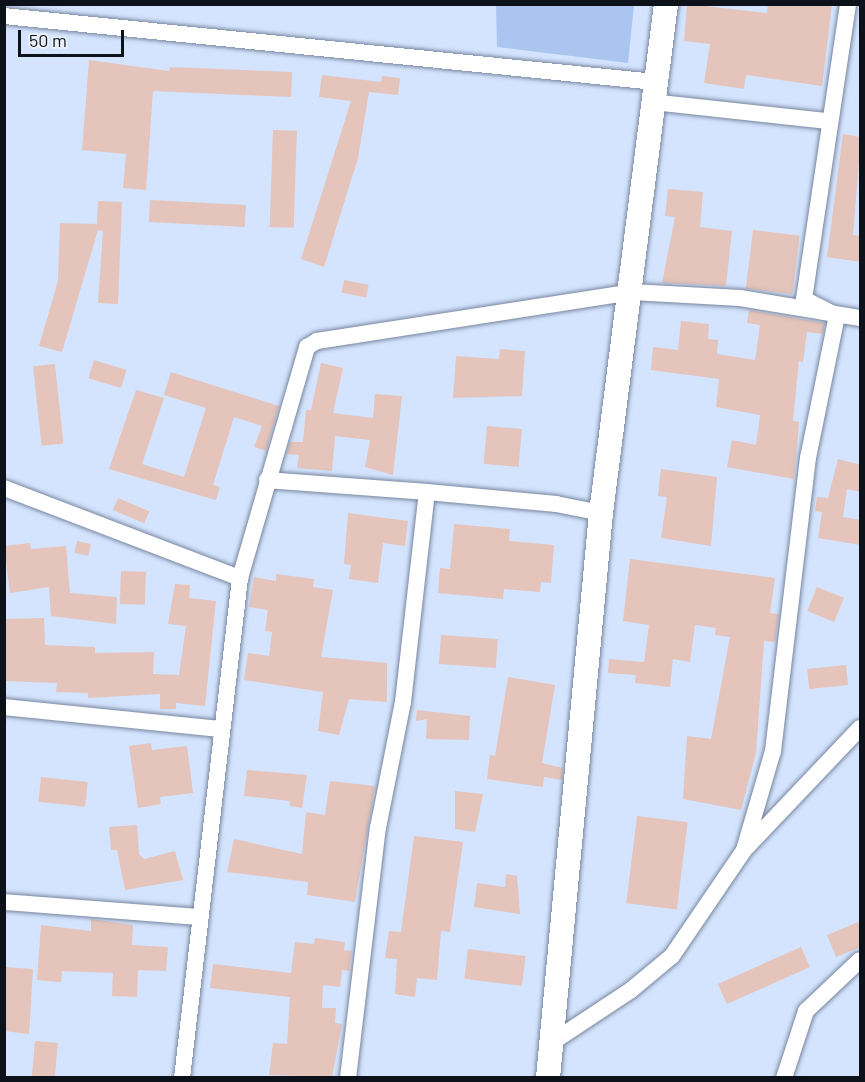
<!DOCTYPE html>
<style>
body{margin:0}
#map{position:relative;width:865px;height:1082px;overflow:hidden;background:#d4e4fe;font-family:Barlow,sans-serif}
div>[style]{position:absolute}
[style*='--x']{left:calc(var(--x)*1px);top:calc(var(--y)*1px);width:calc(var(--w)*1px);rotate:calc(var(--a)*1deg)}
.green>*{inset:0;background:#aac5ef}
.building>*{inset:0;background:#e4c4bb;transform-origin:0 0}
.roads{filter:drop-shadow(0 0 2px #78869e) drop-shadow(0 0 2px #78869e)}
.street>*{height:16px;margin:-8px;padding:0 8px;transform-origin:8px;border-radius:8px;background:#fff}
.secondary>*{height:24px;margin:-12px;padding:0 12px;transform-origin:12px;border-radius:12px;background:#fff}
span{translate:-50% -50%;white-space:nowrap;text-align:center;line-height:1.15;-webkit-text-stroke:5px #eaf1fb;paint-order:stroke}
.frame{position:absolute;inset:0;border:6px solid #0c111a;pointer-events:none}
.scale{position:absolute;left:18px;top:30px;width:106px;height:27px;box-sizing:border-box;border:3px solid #0c111a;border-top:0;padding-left:8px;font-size:18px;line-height:21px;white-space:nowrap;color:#0c111a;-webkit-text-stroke:4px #eaf1fb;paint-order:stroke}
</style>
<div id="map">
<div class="green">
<div style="clip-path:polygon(496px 5px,634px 5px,628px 63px,497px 47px)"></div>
</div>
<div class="building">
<div style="clip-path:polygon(687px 4px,767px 13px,768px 4px,832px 4px,822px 86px,746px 75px,744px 89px,704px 83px,710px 44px,684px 41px)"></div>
<div style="clip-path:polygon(89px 60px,169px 71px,170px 67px,292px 72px,291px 97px,153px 91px,146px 190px,123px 188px,126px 154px,82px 150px)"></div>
<div style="clip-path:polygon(322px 75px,381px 82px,382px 76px,400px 78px,398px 95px,369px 92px,358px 158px,324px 267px,301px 259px,351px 101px,319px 97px)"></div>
<div style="left:273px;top:130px;width:24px;height:97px;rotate:2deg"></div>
<div style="clip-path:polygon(843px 134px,861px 137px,853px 235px,861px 236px,861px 262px,827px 257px)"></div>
<div style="clip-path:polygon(668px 189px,703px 192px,700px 227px,732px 231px,726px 286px,662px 283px,675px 217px,665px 216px)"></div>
<div style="left:150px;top:200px;width:96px;height:22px;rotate:3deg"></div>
<div style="clip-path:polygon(98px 201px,122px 202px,118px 304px,98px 303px,103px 231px,98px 230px,62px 352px,39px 346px,58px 281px,60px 223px,97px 224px)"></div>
<div style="left:753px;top:230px;width:47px;height:59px;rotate:7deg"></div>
<div style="left:344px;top:280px;width:25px;height:13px;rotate:11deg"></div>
<div style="clip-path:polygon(749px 310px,825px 323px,823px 334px,807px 332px,803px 362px,799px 361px,793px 421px,799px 422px,794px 479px,727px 467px,732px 440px,756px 445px,760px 415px,716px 407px,719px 379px,651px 370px,653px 347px,678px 350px,681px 321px,709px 324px,708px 339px,718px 340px,717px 354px,755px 360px,760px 325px,747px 323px)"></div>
<div style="clip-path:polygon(500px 349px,525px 351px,522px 396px,453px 398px,456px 356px,499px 359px)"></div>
<div style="left:94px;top:360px;width:34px;height:19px;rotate:17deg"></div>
<div style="clip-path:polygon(321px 363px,343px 368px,333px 413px,373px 418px,375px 394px,402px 396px,393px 475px,365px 467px,370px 440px,335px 436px,332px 471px,297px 468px,299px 455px,287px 454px,290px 442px,303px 442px,306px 410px,311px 410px)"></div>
<div style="left:55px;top:364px;width:80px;height:22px;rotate:84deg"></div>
<div style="clip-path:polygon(171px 372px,279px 406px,266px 451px,254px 447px,262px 426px,234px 417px,213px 485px,220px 487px,216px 500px,109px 469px,136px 390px,164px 398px,142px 464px,184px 477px,206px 408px,164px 395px)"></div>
<div style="left:487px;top:426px;width:35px;height:38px;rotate:5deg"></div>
<div style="clip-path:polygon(838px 459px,861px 465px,861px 492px,847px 489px,843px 517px,861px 520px,861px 545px,818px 538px,822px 512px,815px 511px,817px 497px,828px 498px)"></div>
<div style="clip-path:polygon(661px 469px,717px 477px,711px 546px,661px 538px,667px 497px,658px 496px)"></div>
<div style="left:118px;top:498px;width:34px;height:13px;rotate:23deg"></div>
<div style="clip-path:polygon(348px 513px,408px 521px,405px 546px,383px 543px,378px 583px,349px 579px,351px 565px,344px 564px)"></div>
<div style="clip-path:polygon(454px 524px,510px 529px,509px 541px,554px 545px,551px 583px,541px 582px,540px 592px,504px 589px,503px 599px,438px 593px,440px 568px,450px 569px)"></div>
<div style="left:77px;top:541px;width:14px;height:12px;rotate:12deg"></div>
<div style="clip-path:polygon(30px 543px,31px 549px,66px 546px,70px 593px,117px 597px,116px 624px,51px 616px,49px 587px,10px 593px,4px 546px)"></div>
<div style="clip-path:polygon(630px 559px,775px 578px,770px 613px,779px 614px,775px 642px,764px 641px,756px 753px,741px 810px,683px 799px,687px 736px,711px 739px,730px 637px,715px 635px,716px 628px,695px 625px,690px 662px,673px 659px,670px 687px,635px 683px,636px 675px,608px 673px,609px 659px,644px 662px,649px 625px,623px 621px)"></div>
<div style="left:121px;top:571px;width:25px;height:33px;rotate:2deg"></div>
<div style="clip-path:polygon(276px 574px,314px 579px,313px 587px,333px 590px,321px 657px,387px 663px,387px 702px,349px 699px,339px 735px,318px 731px,323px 692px,244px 680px,248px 653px,269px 656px,272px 632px,265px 631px,268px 610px,249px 607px,254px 577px,276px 581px)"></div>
<div style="clip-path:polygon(175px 584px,190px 585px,189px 598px,216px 601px,205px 706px,176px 703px,176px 709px,160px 709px,160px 694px,88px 698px,88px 693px,56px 692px,57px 683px,4px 681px,4px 619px,44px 618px,45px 645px,95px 647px,95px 653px,154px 652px,153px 674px,179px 675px,186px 626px,168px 624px)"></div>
<div style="left:817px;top:587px;width:29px;height:26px;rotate:22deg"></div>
<div style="left:441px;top:635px;width:57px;height:29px;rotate:4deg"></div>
<div style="left:846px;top:665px;width:20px;height:39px;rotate:84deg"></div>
<div style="clip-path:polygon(508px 677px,555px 685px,542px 763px,563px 768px,562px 780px,544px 777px,543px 787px,487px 779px,490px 755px,495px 756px)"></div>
<div style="clip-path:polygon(417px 710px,470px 716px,469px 740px,426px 739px,427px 719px,416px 721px)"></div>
<div style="clip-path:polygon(151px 743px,152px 750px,187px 746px,193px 793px,160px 797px,161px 804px,138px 808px,129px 746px)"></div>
<div style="clip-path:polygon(247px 770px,307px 775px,302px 808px,290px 806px,290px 801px,244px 796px)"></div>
<div style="left:41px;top:777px;width:47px;height:25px;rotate:6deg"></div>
<div style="clip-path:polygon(330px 781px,375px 786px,355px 902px,307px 895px,308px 882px,227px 872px,234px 839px,302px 854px,306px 812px,325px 815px)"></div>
<div style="clip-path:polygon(455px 791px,483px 794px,475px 832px,455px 829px)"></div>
<div style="left:637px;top:816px;width:51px;height:88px;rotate:7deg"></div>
<div style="clip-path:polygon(137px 825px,139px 854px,144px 859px,175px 851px,183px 880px,125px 890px,117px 850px,111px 850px,109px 827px)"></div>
<div style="clip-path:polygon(414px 836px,463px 842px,450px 932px,441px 931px,437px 980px,417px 978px,415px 997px,395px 994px,397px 959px,385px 958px,389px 931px,401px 932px)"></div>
<div style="clip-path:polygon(506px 874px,517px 876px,520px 914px,474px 907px,477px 883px,505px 887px)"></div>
<div style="clip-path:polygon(91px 919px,133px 925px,132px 945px,168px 947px,166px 971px,138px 970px,137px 997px,112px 996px,113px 973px,62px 971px,61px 982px,37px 980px,41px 925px,91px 931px)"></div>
<div style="clip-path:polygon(861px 921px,861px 947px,836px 957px,827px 935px)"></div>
<div style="clip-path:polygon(315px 938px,345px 942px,344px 950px,352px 951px,349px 971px,342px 970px,340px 987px,323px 985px,322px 1008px,336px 1008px,335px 1023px,342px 1024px,332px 1077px,269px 1075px,273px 1043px,287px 1044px,290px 997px,210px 988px,213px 964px,291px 973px,295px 942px,314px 944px)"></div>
<div style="left:801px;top:947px;width:22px;height:91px;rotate:66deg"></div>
<div style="left:468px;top:949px;width:58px;height:30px;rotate:7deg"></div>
<div style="clip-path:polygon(4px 967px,33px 969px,29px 1034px,4px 1031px)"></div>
<div style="left:35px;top:1041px;width:23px;height:36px;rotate:5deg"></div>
</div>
<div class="roads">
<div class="street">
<div style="--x:4;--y:16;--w:654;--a:5.79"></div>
<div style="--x:652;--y:102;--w:176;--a:6.2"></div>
<div style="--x:267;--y:480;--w:160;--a:4.3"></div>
<div style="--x:4;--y:488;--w:253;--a:20.9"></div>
<div style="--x:4;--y:707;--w:219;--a:5.8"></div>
<div style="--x:747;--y:847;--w:164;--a:-46.5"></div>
<div style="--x:4;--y:902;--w:197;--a:4.4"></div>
<div style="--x:554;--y:1041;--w:92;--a:-33.5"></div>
<div style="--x:631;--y:990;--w:53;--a:-39.7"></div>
<div style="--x:672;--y:956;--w:128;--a:-55.8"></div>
<div style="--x:744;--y:850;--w:103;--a:-73.7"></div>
<div style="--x:773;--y:751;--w:295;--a:-83.2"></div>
<div style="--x:808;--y:458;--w:145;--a:-78.5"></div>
<div style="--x:837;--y:316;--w:37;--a:-153"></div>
<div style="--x:804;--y:299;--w:298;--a:-81.5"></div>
<div style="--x:182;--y:1078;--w:503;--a:-83.38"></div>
<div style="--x:240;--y:578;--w:241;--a:-73.8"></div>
<div style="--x:307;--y:347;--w:12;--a:-31"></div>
<div style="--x:317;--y:341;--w:319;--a:-8.8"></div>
<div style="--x:632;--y:292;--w:108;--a:3.2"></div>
<div style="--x:740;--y:298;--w:122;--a:9.5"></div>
<div style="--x:348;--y:1078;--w:252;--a:-83.2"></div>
<div style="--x:378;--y:828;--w:128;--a:-78.8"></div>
<div style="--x:403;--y:702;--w:211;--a:-83.5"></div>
<div style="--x:427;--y:492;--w:130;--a:5.3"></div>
<div style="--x:556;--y:504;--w:46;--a:11.3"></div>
<div style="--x:784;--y:1078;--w:71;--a:-71.8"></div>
<div style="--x:806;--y:1011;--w:74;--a:-43.4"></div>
</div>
<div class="secondary">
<div style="--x:548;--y:1078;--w:567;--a:-84.64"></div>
<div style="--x:601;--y:513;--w:513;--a:-82.72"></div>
</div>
</div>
<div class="frame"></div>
<div class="scale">50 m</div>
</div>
